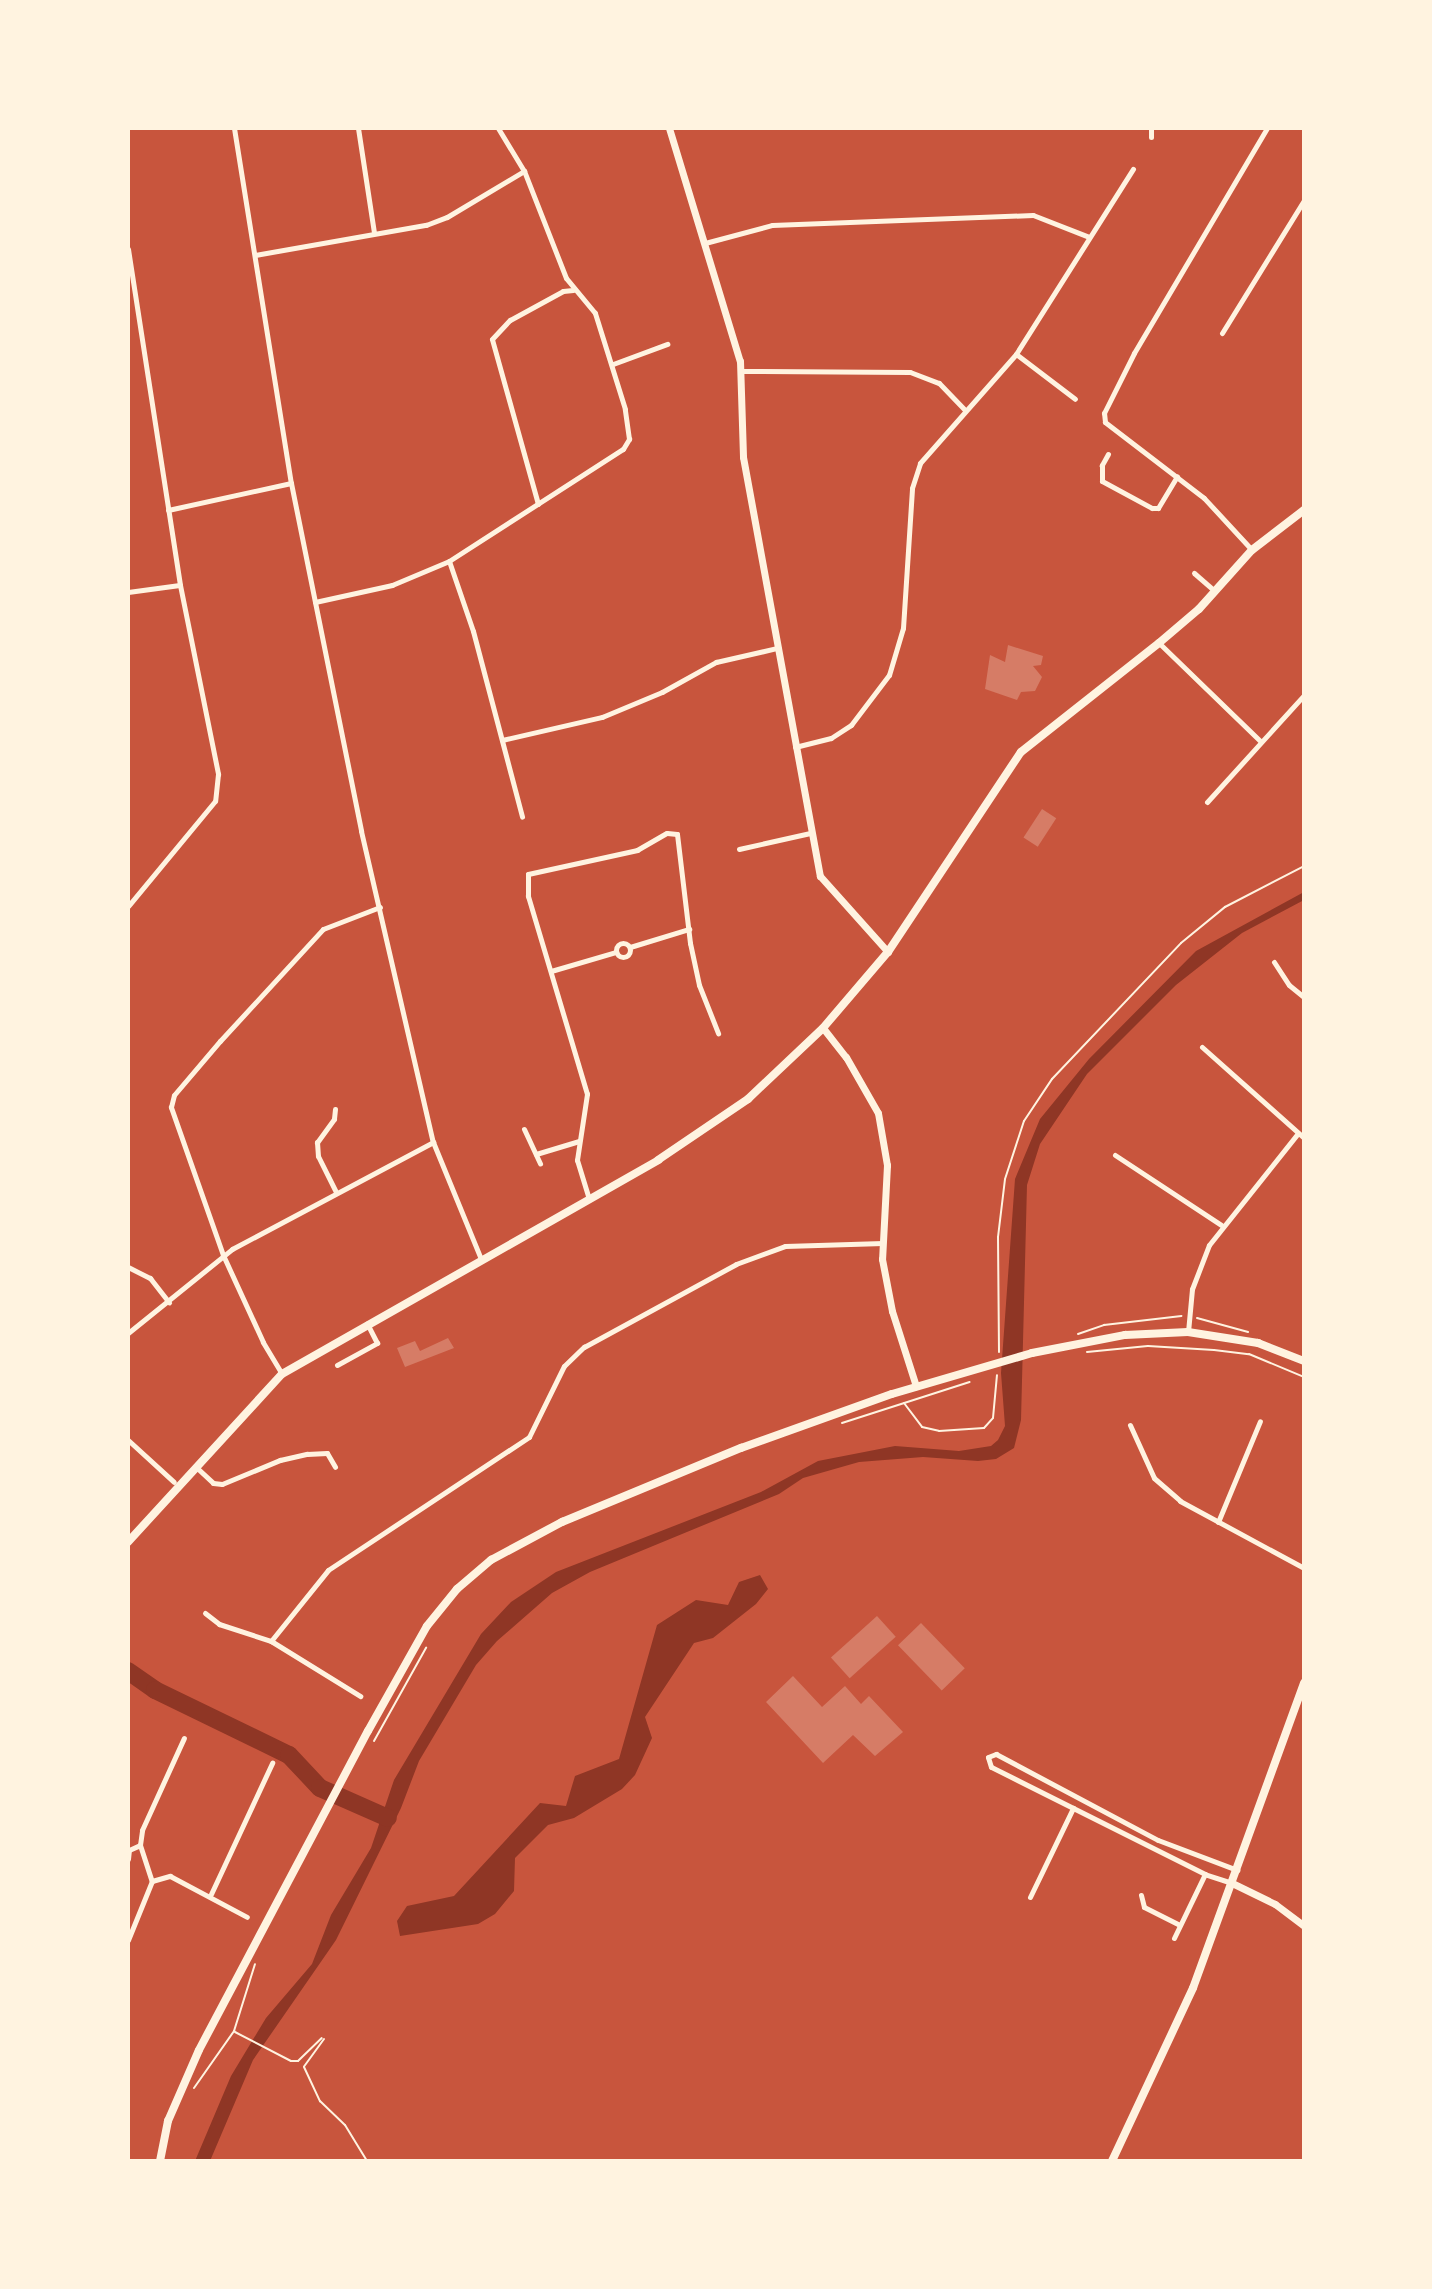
<!DOCTYPE html>
<style>
body{margin:0}
#map{position:relative;width:1432px;height:2289px;overflow:hidden;background:#c8553d;font-family:Poppins,sans-serif}
div>[style]{position:absolute}
[style*='--x']{left:calc(var(--x)*1px);top:calc(var(--y)*1px);width:calc(var(--w)*1px);rotate:calc(var(--a)*1deg)}
.water>*{inset:0;background:#8f3625}
.river>*{height:18px;margin:-9px;padding:0 9px;transform-origin:9px;border-radius:9px;background:#8f3625}
.building>*{inset:0;background:#d67c66;transform-origin:0 0}
.path>*{height:2px;margin:-1px;padding:0 1px;transform-origin:1px;border-radius:1px;background:#fff3e0}
.minor>*{height:5px;margin:-2.5px;padding:0 2.5px;transform-origin:2.5px;border-radius:2.5px;background:#fff3e0}
.minor>.ring{margin:-2.5px;padding:0;box-sizing:content-box;background:none;border:5px solid #fff3e0;border-radius:50%}
.tertiary>*{height:7px;margin:-3.5px;padding:0 3.5px;transform-origin:3.5px;border-radius:3.5px;background:#fff3e0}
.secondary>*{height:8px;margin:-4px;padding:0 4px;transform-origin:4px;border-radius:4px;background:#fff3e0}
span{translate:-50% -50%;white-space:nowrap;text-align:center;line-height:1.15;-webkit-text-stroke:7px #fff3e0;paint-order:stroke}
.frame{position:absolute;inset:0;border:130px solid #fff3e0;pointer-events:none}
</style>
<div id="map">
<div class="water">
<div style="clip-path:polygon(1304px 892px,1304px 900px,1242px 933px,1176px 985px,1087px 1074px,1040px 1144px,1027px 1185px,1021px 1420px,1014px 1448px,996px 1459px,978px 1461px,923px 1457px,859px 1462px,803px 1478px,779px 1494px,590px 1572px,552px 1593px,497px 1641px,476px 1665px,419px 1761px,401px 1808px,336px 1940px,253px 2060px,210px 2161px,195px 2161px,231px 2076px,266px 2018px,312px 1964px,331px 1915px,371px 1848px,394px 1780px,481px 1634px,511px 1602px,556px 1572px,761px 1492px,818px 1461px,895px 1446px,959px 1451px,991px 1446px,998px 1440px,1005px 1426px,1001px 1373px,1015px 1179px,1040px 1119px,1089px 1059px,1196px 951px)"></div>
<div style="clip-path:polygon(760px 1575px,768px 1589px,756px 1604px,713px 1638px,694px 1643px,645px 1717px,652px 1738px,635px 1775px,622px 1789px,574px 1818px,548px 1825px,515px 1858px,514px 1891px,495px 1914px,478px 1924px,400px 1936px,397px 1921px,407px 1906px,454px 1896px,540px 1803px,566px 1806px,575px 1776px,619px 1759px,657px 1625px,696px 1600px,728px 1605px,739px 1582px)"></div>
</div>
<div class="river">
<div style="--x:128;--y:1671;--w:33;--a:35"></div>
<div style="--x:155;--y:1690;--w:149;--a:25.9"></div>
<div style="--x:289;--y:1755;--w:45;--a:46.8"></div>
<div style="--x:320;--y:1788;--w:74;--a:23.8"></div>
</div>
<div class="building">
<div style="clip-path:polygon(1008px 645px,1043px 656px,1041px 665px,1033px 666px,1042px 677px,1035px 691px,1021px 692px,1017px 700px,985px 689px,990px 655px,1005px 662px)"></div>
<div style="left:1042px;top:809px;width:17px;height:34px;rotate:33deg"></div>
<div style="clip-path:polygon(448px 1338px,454px 1348px,405px 1367px,397px 1348px,415px 1341px,420px 1351px)"></div>
<div style="left:877px;top:1616px;width:28px;height:62px;rotate:48deg"></div>
<div style="left:921px;top:1623px;width:63px;height:32px;rotate:46deg"></div>
<div style="clip-path:polygon(793px 1676px,822px 1707px,845px 1686px,861px 1704px,869px 1696px,903px 1732px,875px 1756px,853px 1735px,823px 1763px,766px 1702px)"></div>
</div>
<div class="path">
<div style="--x:1197;--y:1318;--w:53;--a:15.4"></div>
<div style="--x:1078;--y:1334;--w:28;--a:-19"></div>
<div style="--x:1104;--y:1325;--w:78;--a:-6.7"></div>
<div style="--x:999;--y:1352;--w:115;--a:-90.5"></div>
<div style="--x:998;--y:1237;--w:58;--a:-83.1"></div>
<div style="--x:1005;--y:1179;--w:61;--a:-71.9"></div>
<div style="--x:1024;--y:1121;--w:50;--a:-56.3"></div>
<div style="--x:1052;--y:1079;--w:187;--a:-46.5"></div>
<div style="--x:1181;--y:943;--w:57;--a:-39.3"></div>
<div style="--x:1225;--y:907;--w:89;--a:-27.4"></div>
<div style="--x:1087;--y:1352;--w:61;--a:-5.6"></div>
<div style="--x:1148;--y:1346;--w:66;--a:3.5"></div>
<div style="--x:1214;--y:1350;--w:35;--a:7"></div>
<div style="--x:1249;--y:1354;--w:60;--a:22.7"></div>
<div style="--x:904;--y:1403;--w:30;--a:53"></div>
<div style="--x:922;--y:1427;--w:17;--a:13"></div>
<div style="--x:939;--y:1431;--w:45;--a:-3.8"></div>
<div style="--x:984;--y:1428;--w:13;--a:-48"></div>
<div style="--x:993;--y:1418;--w:43;--a:-84.7"></div>
<div style="--x:842;--y:1423;--w:134;--a:-17.8"></div>
<div style="--x:374;--y:1741;--w:107;--a:-60.8"></div>
<div style="--x:235;--y:2032;--w:63;--a:27.4"></div>
<div style="--x:291;--y:2061;--w:7;--a:0"></div>
<div style="--x:298;--y:2061;--w:33;--a:-44"></div>
<div style="--x:324;--y:2039;--w:34;--a:126"></div>
<div style="--x:304;--y:2067;--w:38;--a:65"></div>
<div style="--x:320;--y:2101;--w:35;--a:44"></div>
<div style="--x:345;--y:2125;--w:42;--a:58.6"></div>
<div style="--x:194;--y:2088;--w:70;--a:-54.9"></div>
<div style="--x:234;--y:2031;--w:70;--a:-72.6"></div>
</div>
<div class="minor">
<div style="--x:234;--y:128;--w:360;--a:80.9"></div>
<div style="--x:291;--y:483;--w:355;--a:78.6"></div>
<div style="--x:361;--y:831;--w:319;--a:77"></div>
<div style="--x:433;--y:1142;--w:126;--a:67.7"></div>
<div style="--x:358;--y:128;--w:106;--a:81.3"></div>
<div style="--x:1151;--y:137;--w:9;--a:-90"></div>
<div style="--x:705;--y:243;--w:69;--a:-15"></div>
<div style="--x:772;--y:225;--w:261;--a:-2.2"></div>
<div style="--x:1033;--y:215;--w:60;--a:21.4"></div>
<div style="--x:128;--y:249;--w:340;--a:81.2"></div>
<div style="--x:180;--y:585;--w:193;--a:78.6"></div>
<div style="--x:218;--y:774;--w:27;--a:96"></div>
<div style="--x:215;--y:801;--w:136;--a:129.6"></div>
<div style="--x:255;--y:255;--w:174;--a:-10"></div>
<div style="--x:426;--y:225;--w:22;--a:-21"></div>
<div style="--x:447;--y:217;--w:90;--a:-30.9"></div>
<div style="--x:1222;--y:333;--w:156;--a:-58.3"></div>
<div style="--x:1016;--y:354;--w:74;--a:37.3"></div>
<div style="--x:613;--y:364;--w:58;--a:-20.3"></div>
<div style="--x:741;--y:371;--w:169;--a:0.3"></div>
<div style="--x:910;--y:372;--w:31;--a:21"></div>
<div style="--x:939;--y:383;--w:36;--a:46"></div>
<div style="--x:1108;--y:454;--w:13;--a:119"></div>
<div style="--x:1102;--y:465;--w:16;--a:90"></div>
<div style="--x:1102;--y:481;--w:57;--a:28.4"></div>
<div style="--x:1152;--y:508;--w:6;--a:0"></div>
<div style="--x:1158;--y:508;--w:37;--a:-59"></div>
<div style="--x:538;--y:504;--w:171;--a:-105.6"></div>
<div style="--x:492;--y:339;--w:26;--a:-47"></div>
<div style="--x:510;--y:320;--w:60;--a:-28.7"></div>
<div style="--x:563;--y:291;--w:10;--a:-6"></div>
<div style="--x:168;--y:510;--w:126;--a:-12.4"></div>
<div style="--x:1252;--y:550;--w:71;--a:-132.7"></div>
<div style="--x:1204;--y:498;--w:125;--a:-142.5"></div>
<div style="--x:1105;--y:422;--w:9;--a:-96"></div>
<div style="--x:1104;--y:413;--w:67;--a:-63.4"></div>
<div style="--x:1134;--y:353;--w:261;--a:-59.4"></div>
<div style="--x:449;--y:561;--w:74;--a:71.1"></div>
<div style="--x:473;--y:631;--w:192;--a:75.2"></div>
<div style="--x:1194;--y:573;--w:28;--a:41"></div>
<div style="--x:128;--y:592;--w:52;--a:-7.7"></div>
<div style="--x:315;--y:602;--w:79;--a:-12.4"></div>
<div style="--x:392;--y:585;--w:62;--a:-22.8"></div>
<div style="--x:449;--y:561;--w:207;--a:-32.8"></div>
<div style="--x:623;--y:449;--w:12;--a:-59"></div>
<div style="--x:629;--y:439;--w:30;--a:-98"></div>
<div style="--x:625;--y:409;--w:101;--a:-107.4"></div>
<div style="--x:595;--y:313;--w:45;--a:-129.6"></div>
<div style="--x:566;--y:278;--w:115;--a:-111.4"></div>
<div style="--x:524;--y:171;--w:50;--a:-121.2"></div>
<div style="--x:1159;--y:643;--w:142;--a:44.1"></div>
<div style="--x:502;--y:740;--w:103;--a:-13"></div>
<div style="--x:602;--y:717;--w:65;--a:-22.6"></div>
<div style="--x:662;--y:692;--w:62;--a:-29.1"></div>
<div style="--x:716;--y:662;--w:63;--a:-12.9"></div>
<div style="--x:795;--y:747;--w:37;--a:-14"></div>
<div style="--x:831;--y:738;--w:24;--a:-33"></div>
<div style="--x:851;--y:725;--w:63;--a:-52.8"></div>
<div style="--x:889;--y:675;--w:49;--a:-73.4"></div>
<div style="--x:903;--y:628;--w:140;--a:-86.3"></div>
<div style="--x:912;--y:488;--w:26;--a:-72"></div>
<div style="--x:920;--y:463;--w:145;--a:-48.6"></div>
<div style="--x:1016;--y:354;--w:219;--a:-57.7"></div>
<div style="--x:1207;--y:802;--w:144;--a:-47.8"></div>
<div style="--x:739;--y:849;--w:73;--a:-12.7"></div>
<div class="ring" style="left:616px;top:943px;width:9px;height:9px"></div>
<div style="--x:630;--y:947;--w:62;--a:-17"></div>
<div style="--x:1274;--y:962;--w:27;--a:57"></div>
<div style="--x:1289;--y:985;--w:19;--a:39"></div>
<div style="--x:551;--y:971;--w:68;--a:-16.3"></div>
<div style="--x:1202;--y:1047;--w:137;--a:41.7"></div>
<div style="--x:335;--y:1109;--w:10;--a:96"></div>
<div style="--x:334;--y:1119;--w:29;--a:126"></div>
<div style="--x:317;--y:1142;--w:14;--a:86"></div>
<div style="--x:318;--y:1156;--w:40;--a:63.4"></div>
<div style="--x:524;--y:1129;--w:38;--a:65"></div>
<div style="--x:536;--y:1154;--w:45;--a:-16.8"></div>
<div style="--x:1115;--y:1155;--w:127;--a:33.4"></div>
<div style="--x:589;--y:1199;--w:41;--a:-107.1"></div>
<div style="--x:577;--y:1160;--w:67;--a:-81.4"></div>
<div style="--x:587;--y:1094;--w:207;--a:-106.6"></div>
<div style="--x:528;--y:896;--w:22;--a:-90"></div>
<div style="--x:528;--y:874;--w:112;--a:-12.4"></div>
<div style="--x:637;--y:850;--w:34;--a:-30"></div>
<div style="--x:667;--y:833;--w:10;--a:6"></div>
<div style="--x:677;--y:834;--w:110;--a:83.2"></div>
<div style="--x:690;--y:943;--w:43;--a:77.9"></div>
<div style="--x:699;--y:985;--w:52;--a:68.4"></div>
<div style="--x:128;--y:1267;--w:25;--a:27"></div>
<div style="--x:150;--y:1278;--w:31;--a:52"></div>
<div style="--x:1188;--y:1332;--w:43;--a:-84.7"></div>
<div style="--x:1192;--y:1289;--w:47;--a:-68.9"></div>
<div style="--x:1209;--y:1245;--w:143;--a:-51.5"></div>
<div style="--x:128;--y:1333;--w:134;--a:-38.9"></div>
<div style="--x:232;--y:1249;--w:228;--a:-28"></div>
<div style="--x:337;--y:1365;--w:46;--a:-28.8"></div>
<div style="--x:377;--y:1343;--w:22;--a:-117"></div>
<div style="--x:282;--y:1374;--w:37;--a:-121"></div>
<div style="--x:263;--y:1342;--w:96;--a:-114.7"></div>
<div style="--x:223;--y:1255;--w:157;--a:-109.4"></div>
<div style="--x:171;--y:1107;--w:12;--a:-76"></div>
<div style="--x:174;--y:1095;--w:71;--a:-49.6"></div>
<div style="--x:220;--y:1041;--w:152;--a:-47.4"></div>
<div style="--x:323;--y:929;--w:61;--a:-21.1"></div>
<div style="--x:1130;--y:1425;--w:58;--a:65.6"></div>
<div style="--x:1154;--y:1478;--w:35;--a:41"></div>
<div style="--x:1180;--y:1501;--w:141;--a:28.4"></div>
<div style="--x:128;--y:1440;--w:62;--a:42.4"></div>
<div style="--x:196;--y:1467;--w:23;--a:43"></div>
<div style="--x:213;--y:1483;--w:9;--a:6"></div>
<div style="--x:222;--y:1484;--w:63;--a:-22.5"></div>
<div style="--x:280;--y:1460;--w:28;--a:-13"></div>
<div style="--x:307;--y:1454;--w:20;--a:-3"></div>
<div style="--x:327;--y:1453;--w:16;--a:60"></div>
<div style="--x:1218;--y:1522;--w:109;--a:-67.4"></div>
<div style="--x:205;--y:1613;--w:18;--a:38"></div>
<div style="--x:219;--y:1624;--w:55;--a:18.1"></div>
<div style="--x:271;--y:1641;--w:105;--a:31.7"></div>
<div style="--x:271;--y:1641;--w:91;--a:-51.2"></div>
<div style="--x:328;--y:1570;--w:241;--a:-33.5"></div>
<div style="--x:529;--y:1437;--w:79;--a:-63.8"></div>
<div style="--x:564;--y:1366;--w:28;--a:-44"></div>
<div style="--x:584;--y:1347;--w:173;--a:-28.6"></div>
<div style="--x:736;--y:1264;--w:52;--a:-20.2"></div>
<div style="--x:785;--y:1246;--w:98;--a:-1.8"></div>
<div style="--x:140;--y:1845;--w:38;--a:72"></div>
<div style="--x:128;--y:1859;--w:9;--a:-84"></div>
<div style="--x:129;--y:1850;--w:12;--a:-24"></div>
<div style="--x:140;--y:1845;--w:15;--a:-82"></div>
<div style="--x:142;--y:1830;--w:101;--a:-65.5"></div>
<div style="--x:1232;--y:1883;--w:28;--a:-162"></div>
<div style="--x:1205;--y:1874;--w:239;--a:-153.4"></div>
<div style="--x:991;--y:1767;--w:10;--a:-107"></div>
<div style="--x:988;--y:1757;--w:9;--a:-21"></div>
<div style="--x:996;--y:1754;--w:183;--a:28"></div>
<div style="--x:1158;--y:1840;--w:85;--a:20.8"></div>
<div style="--x:211;--y:1894;--w:145;--a:-65"></div>
<div style="--x:1141;--y:1895;--w:12;--a:76"></div>
<div style="--x:1144;--y:1907;--w:40;--a:26.6"></div>
<div style="--x:1030;--y:1897;--w:99;--a:-64.2"></div>
<div style="--x:1174;--y:1938;--w:71;--a:-64.2"></div>
<div style="--x:128;--y:1940;--w:64;--a:-67.9"></div>
<div style="--x:152;--y:1881;--w:19;--a:-16"></div>
<div style="--x:170;--y:1876;--w:87;--a:28"></div>
</div>
<div class="tertiary">
<div style="--x:669;--y:128;--w:244;--a:73.1"></div>
<div style="--x:740;--y:361;--w:96;--a:88.2"></div>
<div style="--x:743;--y:457;--w:426;--a:79.6"></div>
<div style="--x:820;--y:876;--w:102;--a:48.2"></div>
<div style="--x:823;--y:1028;--w:37;--a:52"></div>
<div style="--x:846;--y:1057;--w:64;--a:60.3"></div>
<div style="--x:878;--y:1113;--w:53;--a:80.2"></div>
<div style="--x:887;--y:1165;--w:94;--a:93"></div>
<div style="--x:882;--y:1259;--w:53;--a:79.1"></div>
<div style="--x:892;--y:1311;--w:79;--a:72.3"></div>
<div style="--x:1232;--y:1883;--w:48;--a:26"></div>
<div style="--x:1275;--y:1904;--w:36;--a:37"></div>
</div>
<div class="secondary">
<div style="--x:128;--y:1542;--w:228;--a:-47.5"></div>
<div style="--x:282;--y:1374;--w:433;--a:-29.6"></div>
<div style="--x:658;--y:1160;--w:109;--a:-34.1"></div>
<div style="--x:748;--y:1099;--w:103;--a:-43.4"></div>
<div style="--x:823;--y:1028;--w:100;--a:-49.5"></div>
<div style="--x:888;--y:952;--w:240;--a:-56.4"></div>
<div style="--x:1021;--y:752;--w:176;--a:-38.3"></div>
<div style="--x:1159;--y:643;--w:52;--a:-40.4"></div>
<div style="--x:1199;--y:609;--w:79;--a:-48.1"></div>
<div style="--x:1252;--y:550;--w:66;--a:-37.6"></div>
<div style="--x:160;--y:2161;--w:41;--a:-78.7"></div>
<div style="--x:168;--y:2121;--w:77;--a:-66.4"></div>
<div style="--x:199;--y:2050;--w:361;--a:-62.1"></div>
<div style="--x:368;--y:1731;--w:120;--a:-60.7"></div>
<div style="--x:427;--y:1626;--w:48;--a:-51"></div>
<div style="--x:457;--y:1589;--w:45;--a:-40.5"></div>
<div style="--x:491;--y:1560;--w:81;--a:-28.2"></div>
<div style="--x:562;--y:1522;--w:194;--a:-22.5"></div>
<div style="--x:741;--y:1448;--w:160;--a:-19.7"></div>
<div style="--x:892;--y:1394;--w:146;--a:-16.3"></div>
<div style="--x:1032;--y:1353;--w:95;--a:-11"></div>
<div style="--x:1125;--y:1335;--w:63;--a:-2.7"></div>
<div style="--x:1188;--y:1332;--w:71;--a:8.9"></div>
<div style="--x:1258;--y:1343;--w:49;--a:21.4"></div>
<div style="--x:1112;--y:2161;--w:191;--a:-64.9"></div>
<div style="--x:1193;--y:1988;--w:325;--a:-70"></div>
</div>
<div class="frame"></div>
</div>
